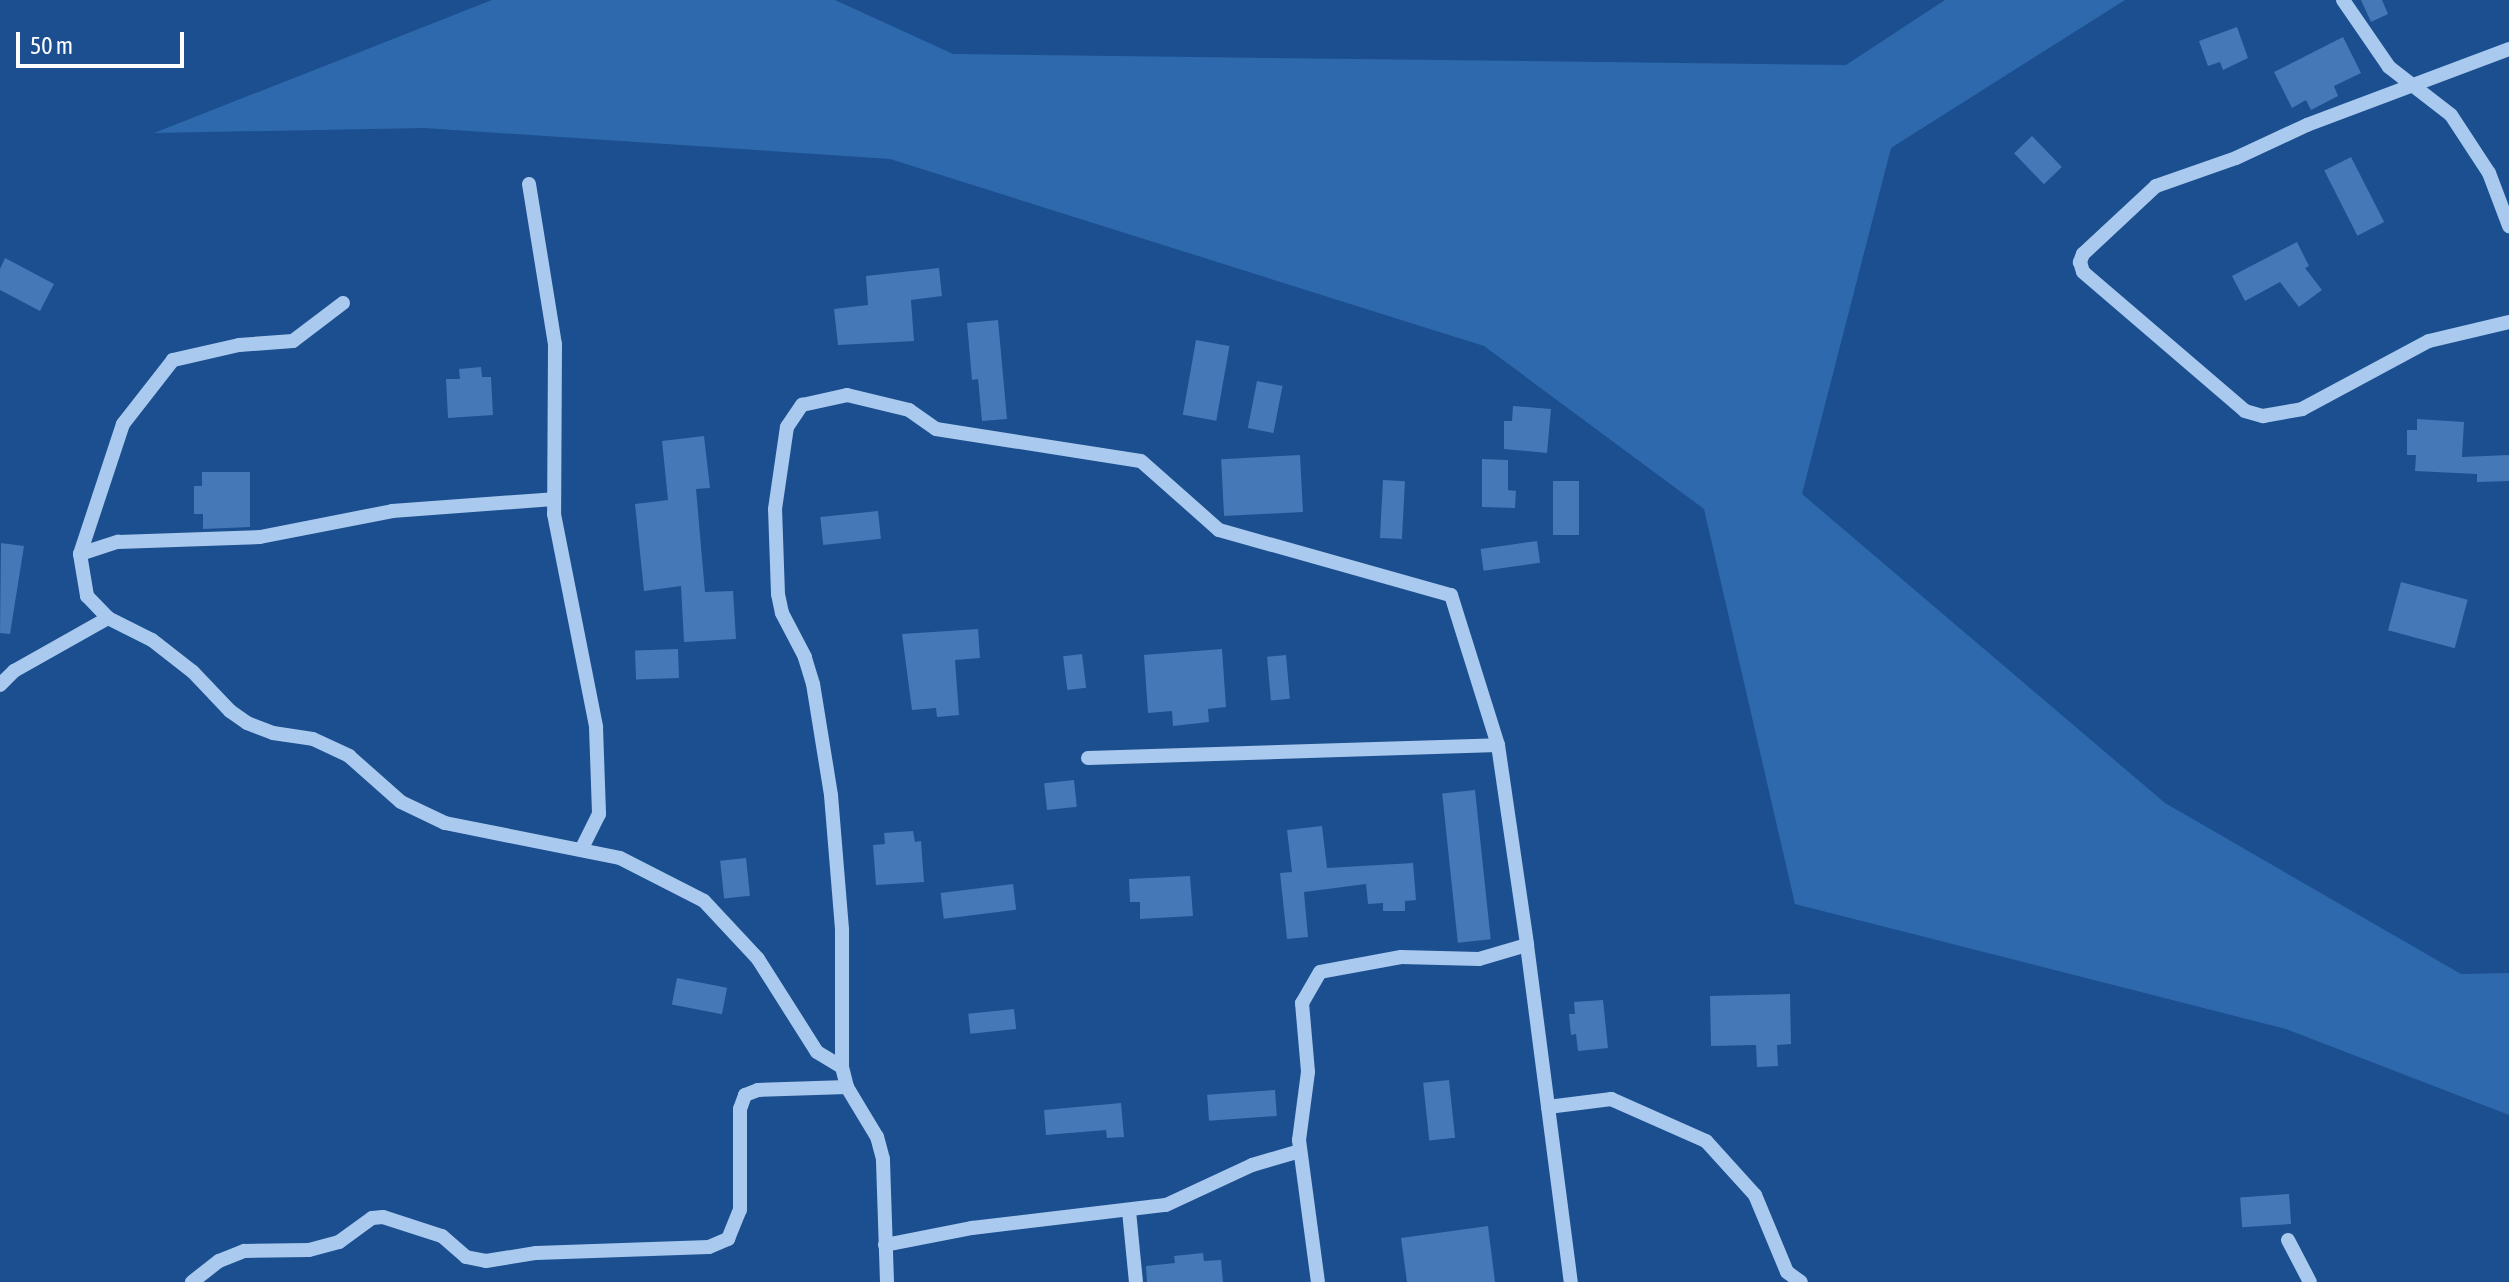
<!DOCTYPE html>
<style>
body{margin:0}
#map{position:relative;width:2509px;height:1282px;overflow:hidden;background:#1b4f8f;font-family:"Asap Condensed",sans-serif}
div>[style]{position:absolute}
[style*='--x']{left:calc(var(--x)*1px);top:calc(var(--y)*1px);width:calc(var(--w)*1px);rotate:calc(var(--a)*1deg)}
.green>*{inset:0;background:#2e69ad}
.building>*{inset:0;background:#4478b7;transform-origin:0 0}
.minor>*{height:14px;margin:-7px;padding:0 7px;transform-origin:7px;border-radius:7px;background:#a9c9ee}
span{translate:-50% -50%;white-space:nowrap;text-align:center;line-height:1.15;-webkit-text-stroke:8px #1b4f8f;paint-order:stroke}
.scale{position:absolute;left:16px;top:32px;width:168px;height:36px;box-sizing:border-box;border:4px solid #fff;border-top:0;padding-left:10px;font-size:24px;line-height:28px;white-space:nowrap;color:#fff;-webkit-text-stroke:6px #1b4f8f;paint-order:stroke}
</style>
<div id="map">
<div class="green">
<div style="clip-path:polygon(492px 0,835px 0,953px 54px,1846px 65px,1945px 0,2125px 0,1891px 148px,1802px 494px,2165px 803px,2461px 974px,2509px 973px,2509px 1115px,2286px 1029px,1795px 904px,1704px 509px,1484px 346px,890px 159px,424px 128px,154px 133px)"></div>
</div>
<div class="building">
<div style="clip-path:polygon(2361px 0,2382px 0,2388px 14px,2371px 22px)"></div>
<div style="clip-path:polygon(2237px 27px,2248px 58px,2223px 70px,2220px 62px,2208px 66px,2199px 41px)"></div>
<div style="clip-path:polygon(2343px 37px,2361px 73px,2334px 86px,2338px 96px,2311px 110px,2306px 100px,2292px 108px,2274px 72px)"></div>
<div style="left:2032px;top:136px;width:43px;height:25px;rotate:46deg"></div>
<div style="left:2351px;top:157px;width:73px;height:30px;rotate:63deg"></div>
<div style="clip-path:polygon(2297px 242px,2309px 266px,2305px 268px,2322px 290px,2299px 307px,2280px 282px,2245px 301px,2232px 276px)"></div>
<div style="clip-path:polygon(5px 258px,54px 284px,40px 311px,0 290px,0 269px)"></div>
<div style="clip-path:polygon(939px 268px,942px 296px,911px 300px,914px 341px,838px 345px,834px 309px,868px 305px,866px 276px)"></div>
<div style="clip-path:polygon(998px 320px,1007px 419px,982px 421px,978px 379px,972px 380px,967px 323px)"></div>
<div style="left:1196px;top:340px;width:34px;height:76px;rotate:10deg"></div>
<div style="clip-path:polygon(481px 367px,482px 377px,491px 377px,493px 415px,448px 418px,446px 379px,460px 379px,459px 369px)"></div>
<div style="left:1257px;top:381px;width:26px;height:48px;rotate:11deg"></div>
<div style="clip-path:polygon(1513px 406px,1551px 409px,1547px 453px,1504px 449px,1504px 421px,1512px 421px)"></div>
<div style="clip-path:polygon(2417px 419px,2464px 422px,2462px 457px,2509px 455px,2509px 481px,2477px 482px,2477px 474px,2415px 471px,2416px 455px,2407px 455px,2407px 430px,2417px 430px)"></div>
<div style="clip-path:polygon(704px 436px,710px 488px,696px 489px,705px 592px,733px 591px,736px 639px,684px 642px,681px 586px,644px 591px,635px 504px,668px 500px,662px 441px)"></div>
<div style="left:1300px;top:455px;width:57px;height:79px;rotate:87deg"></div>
<div style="clip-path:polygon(1482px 459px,1508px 460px,1508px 490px,1516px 491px,1515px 508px,1482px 507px)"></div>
<div style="clip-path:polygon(202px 472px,250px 472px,250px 527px,203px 529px,203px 514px,194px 514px,194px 486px,202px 486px)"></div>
<div style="left:1383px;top:480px;width:22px;height:58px;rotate:3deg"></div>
<div style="left:1553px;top:481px;width:26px;height:54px"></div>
<div style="left:878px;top:511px;width:28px;height:58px;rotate:84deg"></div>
<div style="left:1537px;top:541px;width:22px;height:57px;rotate:82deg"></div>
<div style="clip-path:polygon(1px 543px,24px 546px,10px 634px,0 633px)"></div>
<div style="left:2401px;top:582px;width:69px;height:50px;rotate:15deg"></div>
<div style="clip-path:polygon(978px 629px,980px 658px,955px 660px,959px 715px,937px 717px,936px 708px,912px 710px,902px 634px)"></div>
<div style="left:678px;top:649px;width:29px;height:43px;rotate:88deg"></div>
<div style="clip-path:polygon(1222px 649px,1226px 707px,1208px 709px,1209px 722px,1173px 726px,1172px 711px,1148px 713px,1144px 655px)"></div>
<div style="left:1082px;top:654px;width:34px;height:19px;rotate:83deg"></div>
<div style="left:1286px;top:655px;width:44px;height:19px;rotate:85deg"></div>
<div style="left:1074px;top:780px;width:27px;height:30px;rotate:84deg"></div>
<div style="left:1475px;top:790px;width:150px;height:33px;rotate:84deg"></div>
<div style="clip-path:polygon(1322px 826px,1327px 868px,1413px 863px,1416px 900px,1405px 901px,1405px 911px,1383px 911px,1383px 903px,1368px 904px,1366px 884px,1304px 892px,1308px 937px,1287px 939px,1280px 873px,1292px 872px,1287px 830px)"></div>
<div style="clip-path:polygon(913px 831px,915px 842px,921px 841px,924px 882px,876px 885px,873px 845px,885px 844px,884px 833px)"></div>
<div style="left:746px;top:858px;width:38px;height:26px;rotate:84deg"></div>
<div style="clip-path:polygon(1190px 876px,1193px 916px,1140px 919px,1140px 902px,1130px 902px,1129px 879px)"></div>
<div style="left:1013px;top:884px;width:26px;height:73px;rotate:83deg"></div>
<div style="left:677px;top:978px;width:51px;height:27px;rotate:11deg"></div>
<div style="clip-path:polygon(1790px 994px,1791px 1044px,1777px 1045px,1778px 1066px,1757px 1067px,1756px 1045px,1711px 1046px,1710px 996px)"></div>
<div style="clip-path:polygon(1603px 1000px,1608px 1048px,1578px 1051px,1576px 1034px,1571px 1035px,1569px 1014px,1575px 1014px,1574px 1002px)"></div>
<div style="left:1014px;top:1009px;width:20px;height:46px;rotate:84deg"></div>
<div style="left:1449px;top:1080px;width:58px;height:26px;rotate:84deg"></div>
<div style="left:1275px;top:1090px;width:26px;height:68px;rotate:86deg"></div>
<div style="clip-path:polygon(1121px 1103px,1124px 1137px,1107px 1138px,1106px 1130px,1046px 1135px,1044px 1110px)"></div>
<div style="left:2289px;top:1194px;width:30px;height:49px;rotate:86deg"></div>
<div style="clip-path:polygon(1488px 1226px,1495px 1282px,1407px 1282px,1401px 1238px)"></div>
<div style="clip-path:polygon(1203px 1253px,1204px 1261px,1221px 1260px,1223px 1282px,1147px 1282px,1146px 1266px,1175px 1263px,1174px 1256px)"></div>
</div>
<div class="minor">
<div style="--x:2343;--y:0;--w:81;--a:55.5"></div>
<div style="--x:2389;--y:67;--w:78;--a:37.7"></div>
<div style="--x:2451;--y:115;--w:69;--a:56.8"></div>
<div style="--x:2489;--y:173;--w:57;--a:69.3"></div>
<div style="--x:2509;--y:49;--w:216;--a:159.4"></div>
<div style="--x:2307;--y:125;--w:78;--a:155.1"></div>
<div style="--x:2236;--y:158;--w:85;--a:160.7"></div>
<div style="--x:2156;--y:186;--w:100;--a:137"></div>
<div style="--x:2083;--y:254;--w:9;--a:111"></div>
<div style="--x:2080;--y:262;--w:10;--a:73"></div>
<div style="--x:2083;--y:272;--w:213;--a:40.6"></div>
<div style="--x:2245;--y:411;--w:19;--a:16"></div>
<div style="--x:2263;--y:416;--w:40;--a:-10"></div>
<div style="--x:2302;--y:409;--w:144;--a:-28.2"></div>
<div style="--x:2429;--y:341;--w:82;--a:-13.4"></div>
<div style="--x:529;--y:184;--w:162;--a:80.8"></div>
<div style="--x:555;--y:344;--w:170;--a:90.3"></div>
<div style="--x:554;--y:514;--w:217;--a:78.8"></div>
<div style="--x:596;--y:727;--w:87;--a:88"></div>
<div style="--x:599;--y:814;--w:40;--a:116.6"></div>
<div style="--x:343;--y:303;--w:63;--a:142.8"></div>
<div style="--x:293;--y:341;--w:54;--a:175.8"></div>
<div style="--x:239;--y:345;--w:68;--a:167.2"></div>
<div style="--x:173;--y:360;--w:81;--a:128"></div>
<div style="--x:123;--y:424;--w:137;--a:108.3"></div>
<div style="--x:80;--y:554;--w:43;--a:80.5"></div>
<div style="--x:87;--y:596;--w:30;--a:46"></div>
<div style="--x:108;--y:618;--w:49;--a:26.6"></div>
<div style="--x:152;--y:640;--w:52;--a:38"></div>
<div style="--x:193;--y:672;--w:54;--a:46.5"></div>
<div style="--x:230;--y:711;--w:21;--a:35"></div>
<div style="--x:247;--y:723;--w:28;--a:21"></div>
<div style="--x:273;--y:733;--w:40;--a:8.5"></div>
<div style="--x:313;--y:739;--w:40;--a:25"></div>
<div style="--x:349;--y:756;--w:69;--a:41.5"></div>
<div style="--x:401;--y:802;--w:49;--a:25.5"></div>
<div style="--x:445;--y:823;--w:178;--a:11.3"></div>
<div style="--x:620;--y:858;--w:94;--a:27.1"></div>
<div style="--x:704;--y:901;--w:79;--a:47"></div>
<div style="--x:758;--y:959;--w:110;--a:57.6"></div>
<div style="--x:817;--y:1052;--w:29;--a:31"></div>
<div style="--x:80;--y:554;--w:40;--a:-18"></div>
<div style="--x:118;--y:542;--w:142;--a:-2"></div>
<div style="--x:260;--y:537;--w:135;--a:-11.1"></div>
<div style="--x:392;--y:511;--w:162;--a:-4.2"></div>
<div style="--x:0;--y:685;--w:20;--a:-45"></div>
<div style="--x:14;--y:671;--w:108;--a:-29.4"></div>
<div style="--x:1088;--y:758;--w:410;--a:-1.8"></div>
<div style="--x:1527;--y:945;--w:340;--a:82.6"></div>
<div style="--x:1548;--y:1107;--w:64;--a:-7.2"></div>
<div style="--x:1611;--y:1099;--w:104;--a:23.9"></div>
<div style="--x:1706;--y:1141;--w:73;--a:47.8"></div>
<div style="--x:1755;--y:1195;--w:83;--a:67.4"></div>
<div style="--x:1787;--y:1272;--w:17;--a:36"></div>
<div style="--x:1129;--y:1211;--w:71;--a:84.4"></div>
<div style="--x:2288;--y:1240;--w:47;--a:62.4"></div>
<div style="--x:885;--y:1245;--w:89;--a:-11.1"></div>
<div style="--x:972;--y:1228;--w:195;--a:-6.8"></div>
<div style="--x:1166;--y:1205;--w:95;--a:-24.9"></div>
<div style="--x:1252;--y:1165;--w:50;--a:-16.3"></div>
<div style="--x:192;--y:1282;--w:34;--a:-38"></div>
<div style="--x:219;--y:1261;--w:27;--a:-22"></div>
<div style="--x:244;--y:1251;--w:65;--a:-0.9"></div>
<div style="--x:309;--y:1250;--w:31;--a:-15"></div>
<div style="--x:339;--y:1242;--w:41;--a:-36"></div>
<div style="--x:372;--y:1218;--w:11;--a:-5"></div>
<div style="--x:383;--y:1217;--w:62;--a:17.9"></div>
<div style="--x:442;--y:1236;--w:32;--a:41"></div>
<div style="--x:466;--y:1257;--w:20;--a:11"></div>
<div style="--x:486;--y:1261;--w:51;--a:-9.1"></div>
<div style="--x:536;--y:1253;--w:173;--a:-2"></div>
<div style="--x:709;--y:1247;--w:21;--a:-23"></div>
<div style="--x:728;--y:1239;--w:31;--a:-68"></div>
<div style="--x:740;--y:1210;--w:101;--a:-90"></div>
<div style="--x:740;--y:1109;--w:15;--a:-70"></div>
<div style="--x:745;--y:1095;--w:14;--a:-21"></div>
<div style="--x:758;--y:1090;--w:89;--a:-1.9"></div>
<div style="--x:887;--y:1282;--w:123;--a:-91.9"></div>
<div style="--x:883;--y:1159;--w:23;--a:-105"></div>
<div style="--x:877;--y:1137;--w:58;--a:-121"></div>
<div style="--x:847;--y:1087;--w:21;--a:-104"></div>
<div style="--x:842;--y:1067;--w:138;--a:-90"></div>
<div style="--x:842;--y:929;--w:134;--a:-94.7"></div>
<div style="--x:831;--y:795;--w:112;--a:-99.2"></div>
<div style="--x:813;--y:684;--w:28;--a:-107"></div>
<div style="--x:805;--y:657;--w:50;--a:-117.6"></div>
<div style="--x:782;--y:613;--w:19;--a:-102"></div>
<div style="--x:778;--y:594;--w:85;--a:-92"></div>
<div style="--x:775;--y:509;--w:83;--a:-81.7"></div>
<div style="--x:787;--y:427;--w:27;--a:-56"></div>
<div style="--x:802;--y:405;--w:46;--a:-12.5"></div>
<div style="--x:847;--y:395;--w:64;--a:13.6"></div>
<div style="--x:909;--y:410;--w:33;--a:35"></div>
<div style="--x:936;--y:429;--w:207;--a:8.9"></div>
<div style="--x:1141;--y:461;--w:104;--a:41.5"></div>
<div style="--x:1219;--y:530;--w:241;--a:15.7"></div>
<div style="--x:1451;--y:595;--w:157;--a:72.6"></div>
<div style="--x:1498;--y:745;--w:202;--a:81.7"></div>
<div style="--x:1527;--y:945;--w:50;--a:163.7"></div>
<div style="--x:1479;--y:959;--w:78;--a:-178.5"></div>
<div style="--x:1401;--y:957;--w:82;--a:169.5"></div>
<div style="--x:1320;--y:972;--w:36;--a:120"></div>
<div style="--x:1302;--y:1003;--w:69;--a:85"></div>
<div style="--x:1308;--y:1072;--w:69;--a:97.5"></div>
<div style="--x:1299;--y:1140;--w:143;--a:82.4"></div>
</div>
<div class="scale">50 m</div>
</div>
